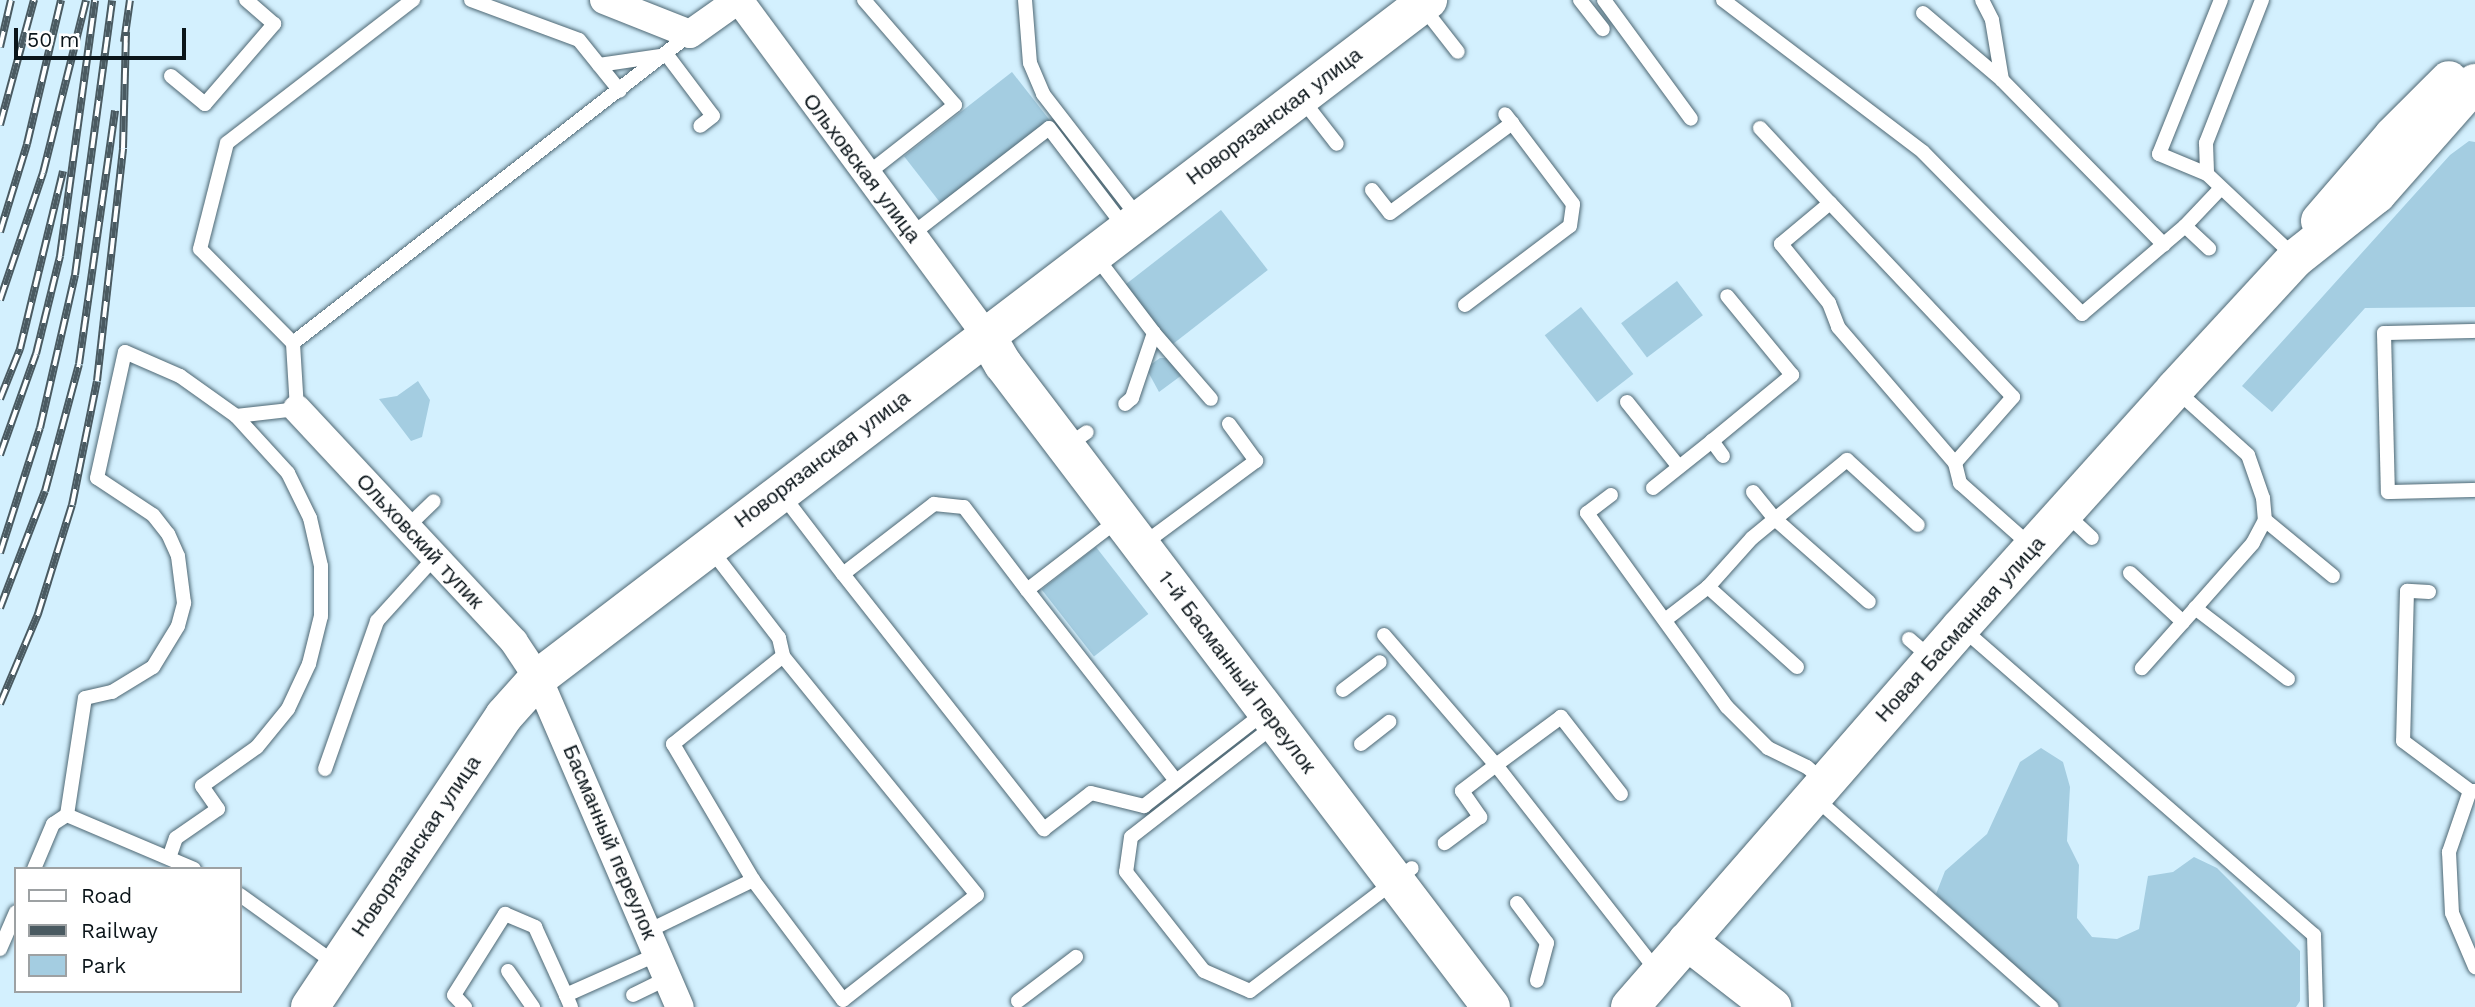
<!DOCTYPE html>
<meta charset="utf-8">
<style>
body{margin:0}
#map{position:relative;width:2475px;height:1007px;overflow:hidden;background:#d3f0fe;font-family:"Work Sans",sans-serif}
div>[style]{position:absolute}
[style*='--x']{left:calc(var(--x)*1px);top:calc(var(--y)*1px);width:calc(var(--w)*1px);rotate:calc(var(--a)*1deg)}
.green>*{inset:0;background:#a4cde1;transform-origin:0 0}
.roads{filter:drop-shadow(0 0 2px #4e6773) drop-shadow(0 0 2px #4e6773)}
.lane>*{height:14px;margin:-7px;padding:0 7px;transform-origin:7px;border-radius:7px;background:#fff}
.street>*{height:28px;margin:-14px;padding:0 14px;transform-origin:14px;border-radius:14px;background:#fff}
.secondary>*{height:38px;margin:-19px;padding:0 19px;transform-origin:19px;border-radius:19px;background:#fff}
.rail>*{height:8px;margin-top:-4px;transform-origin:0;background:repeating-linear-gradient(90deg,#fff 0 16px,#4a5a61 0 32px);box-sizing:border-box;border-block:2px solid #4a5a61}
span{translate:-50% -50%;white-space:nowrap;text-align:center;line-height:1.15;-webkit-text-stroke:5px #fff;paint-order:stroke}
.street-label{font-size:21px;color:#0b151a}
.legend{position:absolute;left:14px;top:867px;width:228px;height:126px;box-sizing:border-box;background:#fff;border:2px solid #9da1a3;margin:0;padding:9px 12px;list-style:none;font-size:21px;color:#0b151a}
.legend li{display:flex;align-items:center;gap:14px;height:35px}
.legend b{width:35px;border:2px solid #9da1a3}
.scale{position:absolute;left:14px;top:28px;width:172px;height:32px;box-sizing:border-box;border:4px solid #0b151a;border-top:0;padding-left:9px;font-size:21px;line-height:24px;white-space:nowrap;color:#0b151a;-webkit-text-stroke:5px #fff;paint-order:stroke}
</style>
<div id="map">
<div class="green">
<div style="left:1012px;top:72px;width:61px;height:137px;rotate:52deg"></div>
<div style="clip-path:polygon(2469px 141px,2475px 142px,2475px 307px,2365px 308px,2272px 412px,2242px 386px,2450px 155px)"></div>
<div style="left:1221px;top:210px;width:76px;height:122px;rotate:52deg"></div>
<div style="left:1677px;top:281px;width:43px;height:70px;rotate:53deg"></div>
<div style="left:1581px;top:307px;width:85px;height:46px;rotate:52deg"></div>
<div style="clip-path:polygon(1160px 358px,1167px 358px,1182px 375px,1159px 392px,1146px 368px)"></div>
<div style="clip-path:polygon(418px 381px,430px 400px,422px 437px,411px 441px,379px 399px,397px 396px)"></div>
<div style="left:1096px;top:547px;width:85px;height:69px;rotate:52deg"></div>
<div style="clip-path:polygon(2041px 748px,2063px 762px,2070px 787px,2067px 841px,2079px 865px,2077px 918px,2092px 937px,2117px 939px,2139px 929px,2148px 876px,2173px 872px,2194px 857px,2217px 868px,2300px 951px,2300px 1001px,2296px 1007px,2060px 1007px,1936px 894px,1945px 871px,1987px 834px,2020px 762px)"></div>
</div>
<div class="roads">
<div class="lane">
<div style="--x:471;--y:0;--w:115;--a:20.3"></div>
<div style="--x:579;--y:40;--w:65;--a:51.2"></div>
<div style="--x:864;--y:0;--w:139;--a:49.1"></div>
<div style="--x:955;--y:105;--w:112;--a:141.9"></div>
<div style="--x:1025;--y:0;--w:63;--a:85.5"></div>
<div style="--x:1030;--y:63;--w:34;--a:67"></div>
<div style="--x:1043;--y:94;--w:155;--a:52.3"></div>
<div style="--x:1580;--y:0;--w:37;--a:52"></div>
<div style="--x:1604;--y:0;--w:147;--a:53.8"></div>
<div style="--x:1723;--y:0;--w:251;--a:37.2"></div>
<div style="--x:1923;--y:152;--w:227;--a:45.5"></div>
<div style="--x:2082;--y:314;--w:135;--a:-40.5"></div>
<div style="--x:2185;--y:226;--w:52;--a:-46.5"></div>
<div style="--x:1982;--y:0;--w:22;--a:63"></div>
<div style="--x:1992;--y:20;--w:61;--a:80.5"></div>
<div style="--x:2262;--y:0;--w:154;--a:111.4"></div>
<div style="--x:2206;--y:143;--w:31;--a:88"></div>
<div style="--x:2207;--y:174;--w:121;--a:43.3"></div>
<div style="--x:1422;--y:6;--w:58;--a:52"></div>
<div style="--x:1923;--y:13;--w:104;--a:40.3"></div>
<div style="--x:2002;--y:80;--w:231;--a:45.5"></div>
<div style="--x:599;--y:65;--w:69;--a:-8.4"></div>
<div style="--x:667;--y:55;--w:76;--a:53"></div>
<div style="--x:713;--y:116;--w:16;--a:142"></div>
<div style="--x:171;--y:76;--w:44;--a:39.5"></div>
<div style="--x:205;--y:104;--w:106;--a:-49.2"></div>
<div style="--x:274;--y:24;--w:37;--a:-139"></div>
<div style="--x:1301;--y:98;--w:58;--a:52"></div>
<div style="--x:1760;--y:128;--w:103;--a:47"></div>
<div style="--x:2207;--y:174;--w:52;--a:-157.4"></div>
<div style="--x:2159;--y:154;--w:166;--a:-68.1"></div>
<div style="--x:1372;--y:190;--w:29;--a:52"></div>
<div style="--x:1390;--y:213;--w:152;--a:-36.4"></div>
<div style="--x:1512;--y:123;--w:11;--a:-128"></div>
<div style="--x:2185;--y:226;--w:33;--a:43"></div>
<div style="--x:912;--y:234;--w:173;--a:-37.7"></div>
<div style="--x:1049;--y:128;--w:127;--a:52.7"></div>
<div style="--x:1094;--y:254;--w:99;--a:52.8"></div>
<div style="--x:1154;--y:333;--w:69;--a:108.7"></div>
<div style="--x:1132;--y:398;--w:9;--a:139"></div>
<div style="--x:1465;--y:305;--w:131;--a:-37"></div>
<div style="--x:1570;--y:226;--w:22;--a:-82"></div>
<div style="--x:1573;--y:204;--w:101;--a:-127"></div>
<div style="--x:2475;--y:331;--w:91;--a:178.7"></div>
<div style="--x:2384;--y:333;--w:159;--a:88.6"></div>
<div style="--x:2388;--y:492;--w:87;--a:-1.3"></div>
<div style="--x:1154;--y:333;--w:87;--a:49.2"></div>
<div style="--x:293;--y:343;--w:503;--a:-37.89"></div>
<div style="--x:2176;--y:390;--w:97;--a:42.1"></div>
<div style="--x:2248;--y:455;--w:46;--a:70.8"></div>
<div style="--x:2263;--y:498;--w:22;--a:85"></div>
<div style="--x:2265;--y:520;--w:26;--a:118"></div>
<div style="--x:2253;--y:543;--w:106;--a:131.5"></div>
<div style="--x:1627;--y:402;--w:83;--a:51.3"></div>
<div style="--x:1067;--y:446;--w:24;--a:-35"></div>
<div style="--x:1723;--y:456;--w:19;--a:-126"></div>
<div style="--x:1712;--y:441;--w:104;--a:-39.5"></div>
<div style="--x:1792;--y:375;--w:102;--a:-129.4"></div>
<div style="--x:1955;--y:463;--w:88;--a:-48.7"></div>
<div style="--x:2013;--y:397;--w:267;--a:-133.3"></div>
<div style="--x:1830;--y:203;--w:64;--a:140.1"></div>
<div style="--x:1781;--y:244;--w:76;--a:50.9"></div>
<div style="--x:1829;--y:303;--w:26;--a:69"></div>
<div style="--x:1838;--y:327;--w:179;--a:49.3"></div>
<div style="--x:1955;--y:463;--w:21;--a:76"></div>
<div style="--x:1960;--y:483;--w:95;--a:41.6"></div>
<div style="--x:1653;--y:488;--w:75;--a:-38.5"></div>
<div style="--x:1753;--y:492;--w:35;--a:51"></div>
<div style="--x:1775;--y:519;--w:125;--a:41.4"></div>
<div style="--x:781;--y:493;--w:102;--a:52.6"></div>
<div style="--x:843;--y:574;--w:115;--a:-37.6"></div>
<div style="--x:934;--y:504;--w:30;--a:6"></div>
<div style="--x:964;--y:507;--w:104;--a:52.8"></div>
<div style="--x:1027;--y:590;--w:115;--a:-37.6"></div>
<div style="--x:1611;--y:495;--w:30;--a:143"></div>
<div style="--x:1587;--y:513;--w:239;--a:54.2"></div>
<div style="--x:1727;--y:707;--w:58;--a:45"></div>
<div style="--x:1768;--y:748;--w:43;--a:26"></div>
<div style="--x:1807;--y:767;--w:21;--a:41"></div>
<div style="--x:2064;--y:512;--w:38;--a:43"></div>
<div style="--x:2265;--y:520;--w:88;--a:39.5"></div>
<div style="--x:407;--y:527;--w:37;--a:-44"></div>
<div style="--x:1142;--y:545;--w:142;--a:-36.4"></div>
<div style="--x:1256;--y:461;--w:46;--a:-126.1"></div>
<div style="--x:709;--y:547;--w:115;--a:52.4"></div>
<div style="--x:779;--y:638;--w:18;--a:77"></div>
<div style="--x:783;--y:656;--w:141;--a:141.3"></div>
<div style="--x:673;--y:744;--w:158;--a:59.5"></div>
<div style="--x:753;--y:880;--w:150;--a:53.1"></div>
<div style="--x:843;--y:1000;--w:170;--a:-38.1"></div>
<div style="--x:977;--y:895;--w:308;--a:-129.1"></div>
<div style="--x:2130;--y:573;--w:72;--a:42.8"></div>
<div style="--x:2183;--y:622;--w:62;--a:131.7"></div>
<div style="--x:843;--y:574;--w:325;--a:51.8"></div>
<div style="--x:1044;--y:829;--w:59;--a:-37.5"></div>
<div style="--x:1091;--y:793;--w:55;--a:13.8"></div>
<div style="--x:1144;--y:806;--w:153;--a:-37.8"></div>
<div style="--x:1027;--y:590;--w:242;--a:52"></div>
<div style="--x:2429;--y:592;--w:22;--a:-177"></div>
<div style="--x:2407;--y:591;--w:150;--a:91.5"></div>
<div style="--x:2403;--y:741;--w:84;--a:36.7"></div>
<div style="--x:2195;--y:608;--w:117;--a:37.4"></div>
<div style="--x:1665;--y:620;--w:54;--a:-37.5"></div>
<div style="--x:1963;--y:629;--w:466;--a:41.1"></div>
<div style="--x:2314;--y:935;--w:72;--a:88.4"></div>
<div style="--x:1384;--y:635;--w:172;--a:49.3"></div>
<div style="--x:1496;--y:765;--w:43;--a:142.6"></div>
<div style="--x:1462;--y:791;--w:32;--a:55"></div>
<div style="--x:1480;--y:817;--w:44;--a:143.4"></div>
<div style="--x:1909;--y:639;--w:30;--a:41"></div>
<div style="--x:1797;--y:667;--w:120;--a:-138"></div>
<div style="--x:1708;--y:587;--w:66;--a:-48.1"></div>
<div style="--x:1752;--y:538;--w:123;--a:-39.4"></div>
<div style="--x:1847;--y:460;--w:96;--a:42.5"></div>
<div style="--x:1343;--y:690;--w:46;--a:-37.1"></div>
<div style="--x:1275;--y:725;--w:182;--a:142.1"></div>
<div style="--x:1131;--y:837;--w:35;--a:98"></div>
<div style="--x:1126;--y:872;--w:126;--a:51.8"></div>
<div style="--x:1204;--y:971;--w:50;--a:23.5"></div>
<div style="--x:1250;--y:991;--w:203;--a:-37.2"></div>
<div style="--x:1361;--y:744;--w:36;--a:-38"></div>
<div style="--x:325;--y:769;--w:157;--a:-70.6"></div>
<div style="--x:377;--y:621;--w:86;--a:-47.8"></div>
<div style="--x:2475;--y:791;--w:5;--a:180"></div>
<div style="--x:2470;--y:791;--w:65;--a:109"></div>
<div style="--x:2449;--y:852;--w:61;--a:87.2"></div>
<div style="--x:2452;--y:913;--w:59;--a:66.9"></div>
<div style="--x:1621;--y:794;--w:98;--a:-127.9"></div>
<div style="--x:1561;--y:717;--w:81;--a:143.6"></div>
<div style="--x:1496;--y:765;--w:263;--a:52"></div>
<div style="--x:1814;--y:797;--w:317;--a:41.5"></div>
<div style="--x:169;--y:858;--w:21;--a:-71"></div>
<div style="--x:176;--y:838;--w:51;--a:-34.6"></div>
<div style="--x:218;--y:809;--w:28;--a:-125"></div>
<div style="--x:202;--y:786;--w:67;--a:-35.3"></div>
<div style="--x:257;--y:747;--w:49;--a:-50.8"></div>
<div style="--x:288;--y:709;--w:50;--a:-65"></div>
<div style="--x:309;--y:664;--w:49;--a:-76"></div>
<div style="--x:321;--y:616;--w:50;--a:-90"></div>
<div style="--x:321;--y:566;--w:49;--a:-102.9"></div>
<div style="--x:310;--y:518;--w:50;--a:-116.1"></div>
<div style="--x:288;--y:473;--w:77;--a:-132.4"></div>
<div style="--x:34;--y:869;--w:49;--a:-67.1"></div>
<div style="--x:53;--y:824;--w:17;--a:-33"></div>
<div style="--x:194;--y:869;--w:138;--a:-157"></div>
<div style="--x:67;--y:815;--w:118;--a:-81.3"></div>
<div style="--x:85;--y:698;--w:28;--a:-13"></div>
<div style="--x:112;--y:692;--w:48;--a:-31.4"></div>
<div style="--x:153;--y:667;--w:48;--a:-58.6"></div>
<div style="--x:178;--y:626;--w:24;--a:-75"></div>
<div style="--x:184;--y:603;--w:47;--a:-97.3"></div>
<div style="--x:178;--y:556;--w:24;--a:-114"></div>
<div style="--x:168;--y:534;--w:24;--a:-128"></div>
<div style="--x:153;--y:515;--w:67;--a:-146.5"></div>
<div style="--x:97;--y:478;--w:129;--a:-77.5"></div>
<div style="--x:125;--y:352;--w:60;--a:23.6"></div>
<div style="--x:180;--y:376;--w:69;--a:35.5"></div>
<div style="--x:236;--y:416;--w:61;--a:-6.5"></div>
<div style="--x:297;--y:409;--w:66;--a:-93.5"></div>
<div style="--x:293;--y:343;--w:132;--a:-134.7"></div>
<div style="--x:200;--y:249;--w:109;--a:-75.7"></div>
<div style="--x:227;--y:143;--w:235;--a:-37.6"></div>
<div style="--x:240;--y:895;--w:118;--a:35.7"></div>
<div style="--x:1517;--y:903;--w:50;--a:53.1"></div>
<div style="--x:1547;--y:943;--w:39;--a:105"></div>
<div style="--x:648;--y:931;--w:117;--a:-25.9"></div>
<div style="--x:0;--y:949;--w:40;--a:-66.6"></div>
<div style="--x:508;--y:971;--w:44;--a:55.2"></div>
<div style="--x:633;--y:995;--w:39;--a:-26"></div>
<div style="--x:1018;--y:1001;--w:73;--a:-37.2"></div>
<div style="--x:465;--y:1007;--w:16;--a:-133"></div>
<div style="--x:454;--y:995;--w:96;--a:-57.8"></div>
<div style="--x:505;--y:914;--w:33;--a:23"></div>
<div style="--x:535;--y:927;--w:75;--a:65.5"></div>
<div style="--x:571;--y:1007;--w:13;--a:-113"></div>
<div style="--x:566;--y:995;--w:101;--a:-24"></div>
</div>
<div class="street">
<div style="--x:604;--y:0;--w:92;--a:21.6"></div>
<div style="--x:690;--y:34;--w:59;--a:-35.3"></div>
<div style="--x:739;--y:0;--w:416;--a:53.6"></div>
<div style="--x:297;--y:409;--w:318;--a:47"></div>
<div style="--x:514;--y:642;--w:43;--a:56.3"></div>
<div style="--x:538;--y:678;--w:358;--a:66.7"></div>
</div>
<div class="secondary">
<div style="--x:2320;--y:221;--w:112;--a:-49.3"></div>
<div style="--x:2393;--y:136;--w:79;--a:-45"></div>
<div style="--x:986;--y:335;--w:34;--a:60"></div>
<div style="--x:1003;--y:364;--w:807;--a:52.8"></div>
<div style="--x:1687;--y:941;--w:108;--a:37.8"></div>
<div style="--x:310;--y:1007;--w:350;--a:-56.3"></div>
<div style="--x:504;--y:716;--w:51;--a:-48.2"></div>
<div style="--x:538;--y:678;--w:1119;--a:-37.3"></div>
<div style="--x:1630;--y:1007;--w:504;--a:-48.94"></div>
<div style="--x:1961;--y:627;--w:320;--a:-48"></div>
<div style="--x:2175;--y:389;--w:178;--a:-47.3"></div>
<div style="--x:2296;--y:258;--w:103;--a:-38.3"></div>
<div style="--x:2377;--y:194;--w:148;--a:-48.6"></div>
</div>
</div>
<div class="rail">
<div style="--x:124;--y:42;--w:42;--a:-81.9"></div>
<div style="--x:0;--y:47;--w:48;--a:-76.8"></div>
<div style="--x:0;--y:125;--w:130;--a:-74.8"></div>
<div style="--x:0;--y:232;--w:92;--a:-72.9"></div>
<div style="--x:27;--y:144;--w:148;--a:-76.7"></div>
<div style="--x:0;--y:300;--w:134;--a:-71.3"></div>
<div style="--x:43;--y:173;--w:178;--a:-76"></div>
<div style="--x:0;--y:399;--w:54;--a:-68.2"></div>
<div style="--x:20;--y:349;--w:183;--a:-76.4"></div>
<div style="--x:0;--y:455;--w:107;--a:-70.4"></div>
<div style="--x:36;--y:354;--w:101;--a:-76.2"></div>
<div style="--x:60;--y:256;--w:258;--a:-82.2"></div>
<div style="--x:0;--y:553;--w:131;--a:-72.3"></div>
<div style="--x:40;--y:428;--w:157;--a:-77.1"></div>
<div style="--x:75;--y:275;--w:277;--a:-82.3"></div>
<div style="--x:0;--y:608;--w:125;--a:-69"></div>
<div style="--x:45;--y:491;--w:131;--a:-75"></div>
<div style="--x:79;--y:364;--w:256;--a:-81.9"></div>
<div style="--x:0;--y:704;--w:98;--a:-67.1"></div>
<div style="--x:38;--y:614;--w:114;--a:-72.7"></div>
<div style="--x:72;--y:505;--w:126;--a:-78.6"></div>
<div style="--x:97;--y:381;--w:234;--a:-83.6"></div>
<div style="--x:123;--y:148;--w:116;--a:-88.5"></div>
</div>
<div class="street-label">
<span style="left:1274px;top:116px;rotate:-37deg">Новорязанская улица</span>
<span style="left:862px;top:168px;rotate:53deg">Ольховская улица</span>
<span style="left:822px;top:459px;rotate:-37deg">Новорязанская улица</span>
<span style="left:420px;top:541px;rotate:47deg">Ольховский тупик</span>
<span style="left:1960px;top:629px;rotate:-48deg">Новая Басманная улица</span>
<span style="left:1237px;top:672px;rotate:53deg">1-й Басманный переулок</span>
<span style="left:610px;top:842px;rotate:67deg">Басманный переулок</span>
<span style="left:416px;top:846px;rotate:-56deg">Новорязанская улица</span>
</div>
<ul class="legend">
<li><b style="height:9px;background:#fff"></b>Road</li>
<li><b style="height:9px;background:#4a5a61"></b>Railway</li>
<li><b style="height:19px;background:#a4cde1"></b>Park</li>
</ul>
<div class="scale">50 m</div>
</div>
